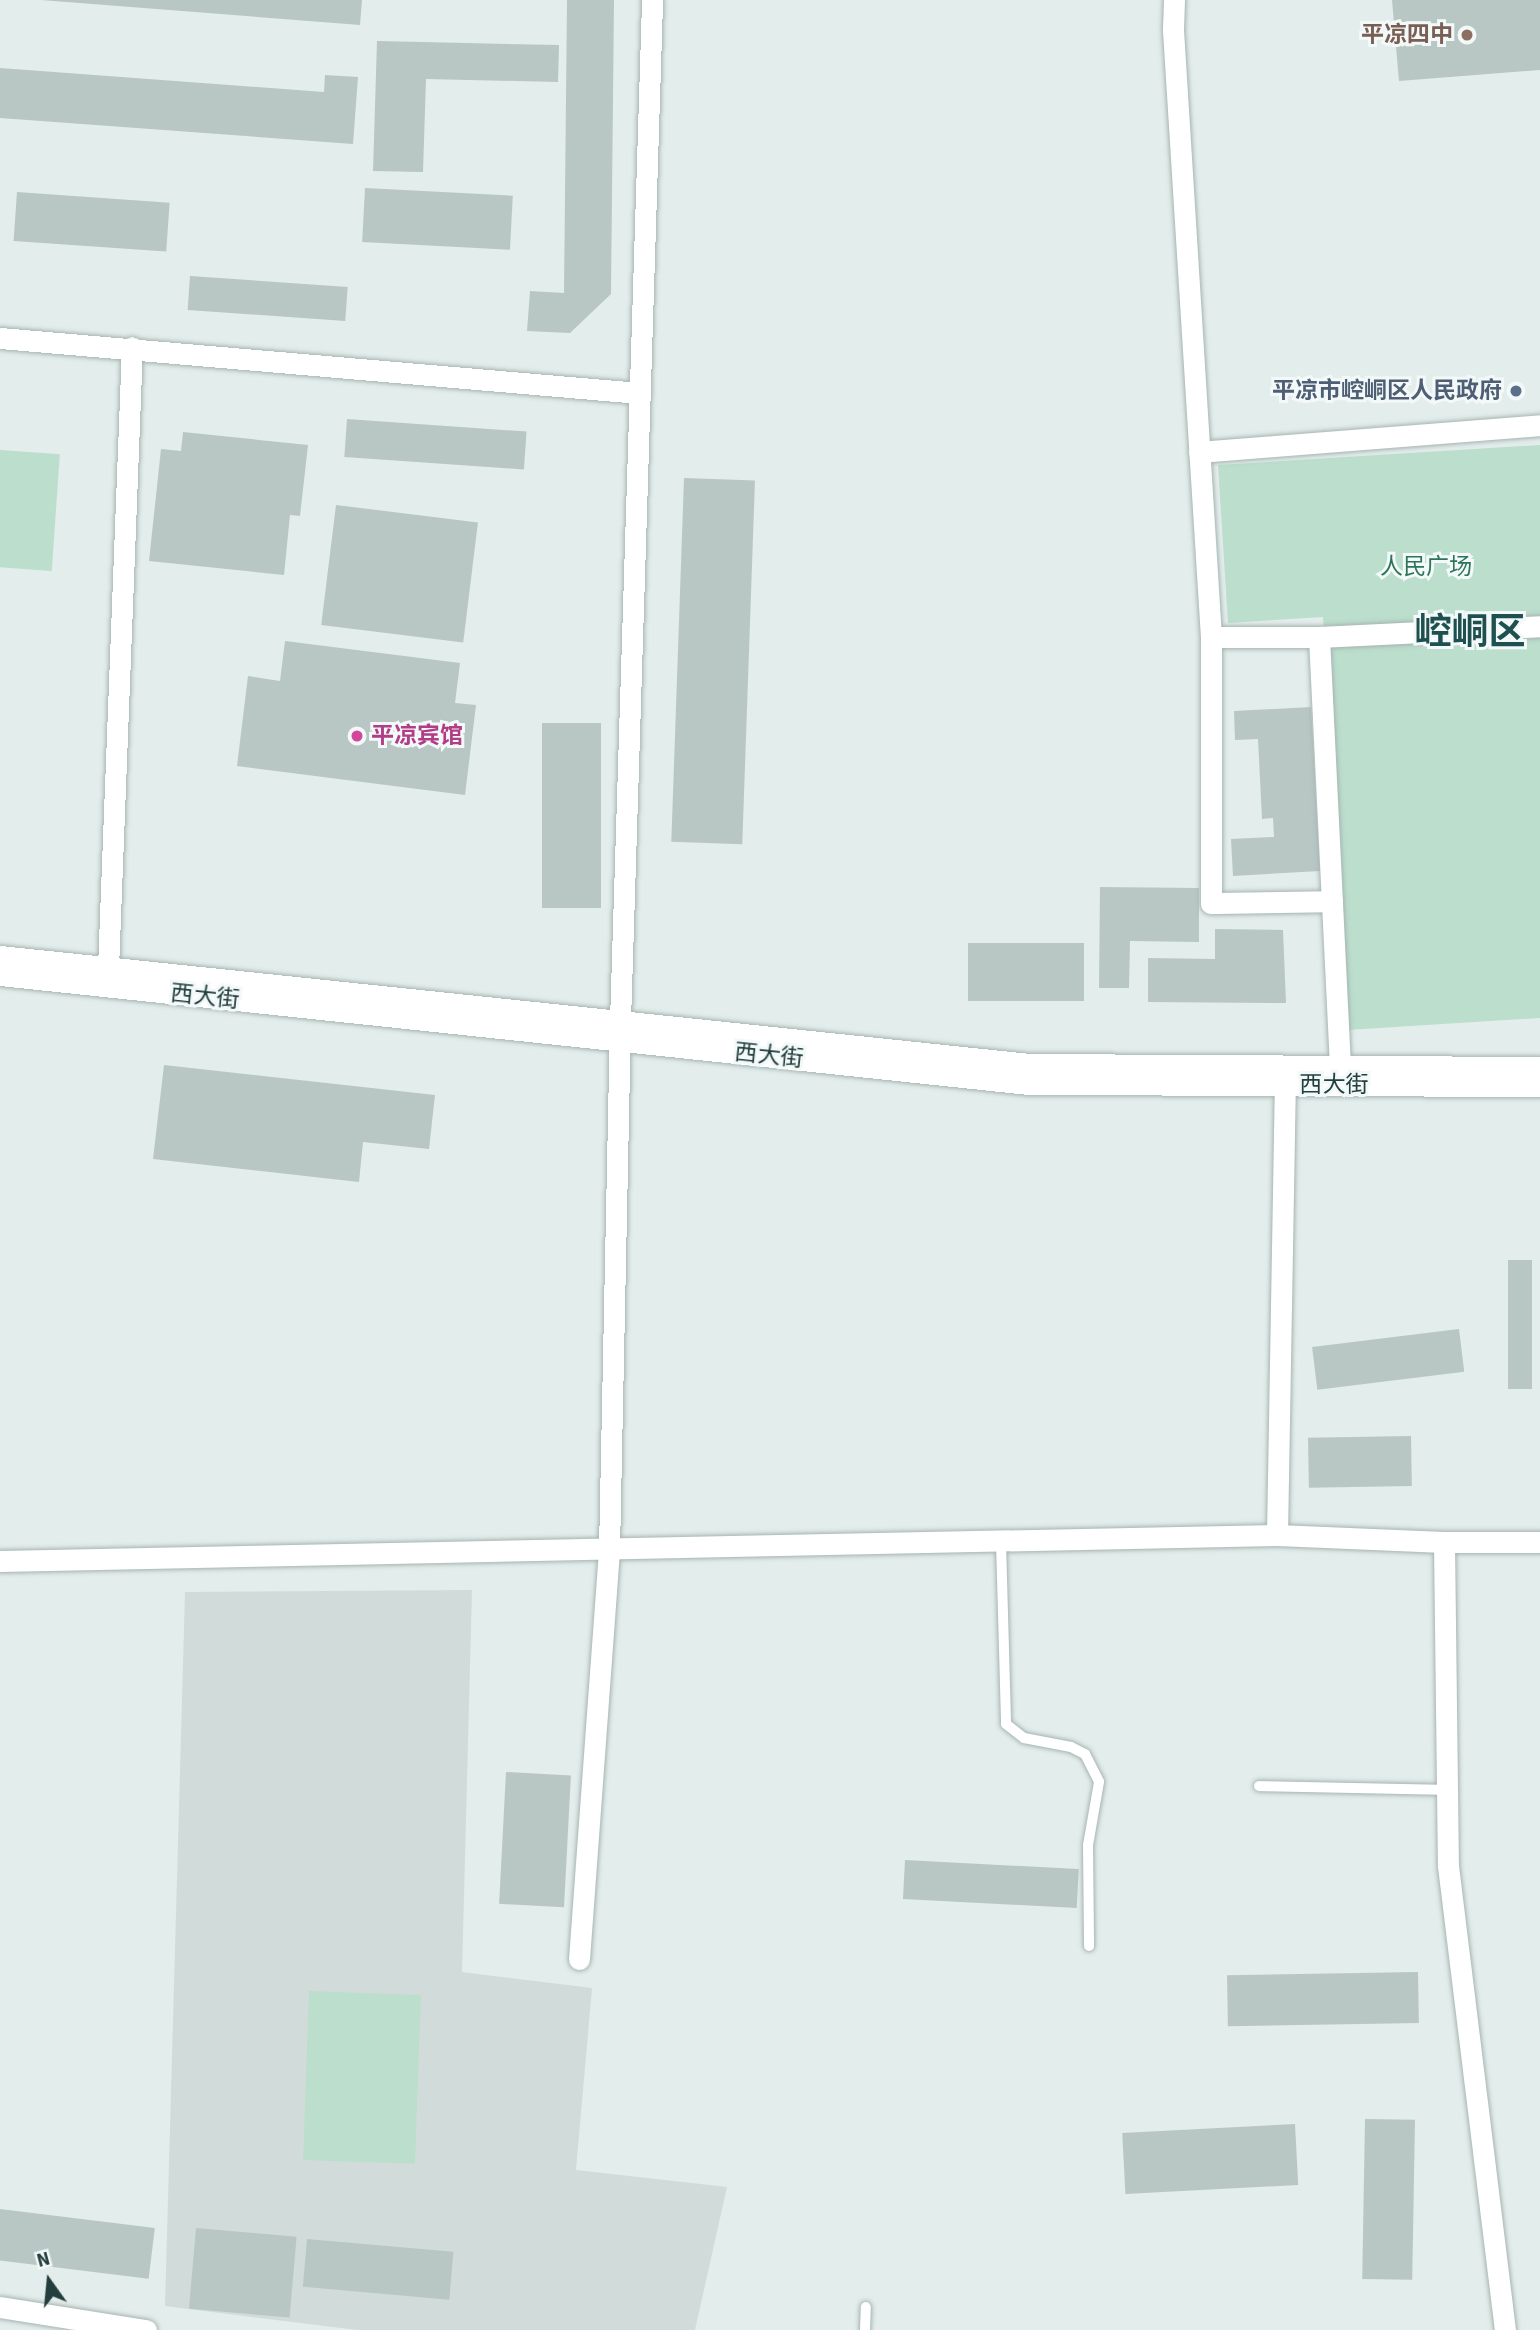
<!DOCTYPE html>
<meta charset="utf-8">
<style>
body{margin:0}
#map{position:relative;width:1540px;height:2330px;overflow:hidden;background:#e3edeb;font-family:"Source Sans 3","Noto Sans SC",sans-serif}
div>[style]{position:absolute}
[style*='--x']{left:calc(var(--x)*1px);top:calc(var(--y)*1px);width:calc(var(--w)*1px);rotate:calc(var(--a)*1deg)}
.built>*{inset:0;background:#d1dcda}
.green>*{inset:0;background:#bcdecd;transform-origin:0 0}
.building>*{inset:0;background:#b8c7c4;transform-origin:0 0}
.roads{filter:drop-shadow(0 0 2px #a5b5b3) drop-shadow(0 0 2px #a5b5b3)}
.lane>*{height:10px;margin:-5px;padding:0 5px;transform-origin:5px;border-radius:5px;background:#fff}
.street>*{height:21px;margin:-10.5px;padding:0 10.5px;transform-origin:10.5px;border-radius:10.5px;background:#fff}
.secondary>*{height:21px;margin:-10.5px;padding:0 10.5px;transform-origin:10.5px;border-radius:10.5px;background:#fff}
.dots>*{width:19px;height:19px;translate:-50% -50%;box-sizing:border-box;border:4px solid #f3f9f8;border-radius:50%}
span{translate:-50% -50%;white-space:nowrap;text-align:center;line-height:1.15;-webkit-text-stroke:6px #f3f9f8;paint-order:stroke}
.education-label{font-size:23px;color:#785e54;font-weight:700}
.right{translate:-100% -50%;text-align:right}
.service-label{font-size:23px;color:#4e5e75;font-weight:700}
.park-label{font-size:23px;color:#2d755a}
.hotel-label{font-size:23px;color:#b23c85;font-weight:700}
.left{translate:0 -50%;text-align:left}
.street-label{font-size:23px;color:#223e3d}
.town-label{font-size:37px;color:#1e5050;font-weight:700}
.north{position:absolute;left:14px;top:2246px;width:70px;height:70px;-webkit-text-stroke:5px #f3f9f8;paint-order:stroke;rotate:345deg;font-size:19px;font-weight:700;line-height:28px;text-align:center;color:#223e3d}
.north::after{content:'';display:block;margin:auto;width:24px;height:32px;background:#223e3d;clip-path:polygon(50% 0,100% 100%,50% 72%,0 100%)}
</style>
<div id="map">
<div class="built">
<div style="clip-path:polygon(472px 1590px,462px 1972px,592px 1988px,576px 2170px,727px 2187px,695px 2330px,357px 2330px,165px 2306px,185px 1592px)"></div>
</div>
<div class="green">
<div style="clip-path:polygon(1540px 445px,1540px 1018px,1347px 1030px,1323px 617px,1228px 623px,1218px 465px)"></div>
<div style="left:0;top:450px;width:60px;height:117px;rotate:4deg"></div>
<div style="left:309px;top:1991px;width:112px;height:169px;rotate:2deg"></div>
</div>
<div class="building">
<div style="clip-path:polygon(41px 0,362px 0,360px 25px)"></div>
<div style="clip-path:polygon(567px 0,614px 0,611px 294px,570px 333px,527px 331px,530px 291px,564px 293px)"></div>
<div style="clip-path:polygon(1392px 0,1540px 0,1540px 70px,1399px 81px)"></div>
<div style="clip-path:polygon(377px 41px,559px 45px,558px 82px,426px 79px,423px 172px,373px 171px)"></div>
<div style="clip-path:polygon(0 68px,324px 92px,325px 75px,358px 77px,353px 144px,0 118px)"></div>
<div style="left:365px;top:188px;width:148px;height:54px;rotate:3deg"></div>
<div style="left:17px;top:192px;width:153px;height:49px;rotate:4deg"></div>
<div style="left:190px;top:276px;width:158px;height:34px;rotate:4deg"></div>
<div style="left:347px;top:419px;width:180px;height:38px;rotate:4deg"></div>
<div style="clip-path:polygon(183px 432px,308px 445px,300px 516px,290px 515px,284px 575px,149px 561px,161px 449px,181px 451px)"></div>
<div style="left:684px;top:478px;width:71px;height:364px;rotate:2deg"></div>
<div style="left:336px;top:505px;width:143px;height:121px;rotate:7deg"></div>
<div style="clip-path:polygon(285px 641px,460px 663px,455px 703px,476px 705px,465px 795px,237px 766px,248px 676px,280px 681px)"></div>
<div style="clip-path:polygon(1311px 707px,1320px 871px,1233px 876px,1231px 839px,1274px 837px,1273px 818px,1262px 819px,1258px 739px,1235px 740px,1234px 711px)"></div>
<div style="left:542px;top:723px;width:59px;height:185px"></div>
<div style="clip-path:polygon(1100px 887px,1199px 888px,1199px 942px,1130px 941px,1129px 988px,1099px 988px)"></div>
<div style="clip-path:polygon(1215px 929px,1283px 930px,1286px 1003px,1148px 1002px,1148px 958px,1215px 959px)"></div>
<div style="left:968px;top:943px;width:116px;height:58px"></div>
<div style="clip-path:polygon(164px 1065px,435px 1095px,429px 1149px,363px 1142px,359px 1182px,153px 1159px)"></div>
<div style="left:1508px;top:1260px;width:24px;height:129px"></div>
<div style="left:1459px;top:1329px;width:43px;height:148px;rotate:83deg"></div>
<div style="left:1411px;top:1436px;width:50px;height:103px;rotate:89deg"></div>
<div style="left:506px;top:1772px;width:65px;height:132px;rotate:3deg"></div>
<div style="left:905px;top:1860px;width:174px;height:39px;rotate:3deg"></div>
<div style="left:1418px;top:1972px;width:51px;height:191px;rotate:89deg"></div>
<div style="left:1365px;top:2119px;width:50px;height:160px;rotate:1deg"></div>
<div style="left:1295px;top:2124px;width:61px;height:173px;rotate:87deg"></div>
<div style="left:0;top:2209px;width:156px;height:51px;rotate:7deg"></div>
<div style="left:196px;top:2228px;width:101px;height:81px;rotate:5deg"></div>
<div style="left:307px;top:2239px;width:147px;height:48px;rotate:5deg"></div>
</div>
<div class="roads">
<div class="lane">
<div style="--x:1001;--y:1542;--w:182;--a:88.4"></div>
<div style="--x:1006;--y:1724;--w:23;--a:38"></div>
<div style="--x:1024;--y:1738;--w:48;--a:10.8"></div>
<div style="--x:1071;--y:1747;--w:16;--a:27"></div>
<div style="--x:1085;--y:1754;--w:31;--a:63"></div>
<div style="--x:1099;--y:1782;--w:64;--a:99.9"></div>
<div style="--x:1088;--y:1845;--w:101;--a:89.4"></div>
<div style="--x:1259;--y:1786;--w:188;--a:1.2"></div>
<div style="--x:865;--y:2330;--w:23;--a:-88"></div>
</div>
<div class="street">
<div style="--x:1174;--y:0;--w:30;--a:92"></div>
<div style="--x:1173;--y:30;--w:608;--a:86.42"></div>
<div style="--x:1211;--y:637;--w:266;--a:90"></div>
<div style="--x:1211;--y:903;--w:121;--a:-0.9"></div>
<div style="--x:0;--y:338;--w:641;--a:4.92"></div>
<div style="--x:1211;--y:637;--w:108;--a:0"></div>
<div style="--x:1319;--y:637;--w:430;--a:87.2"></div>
<div style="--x:1319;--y:637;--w:221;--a:-2.8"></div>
<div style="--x:108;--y:968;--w:621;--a:-87.79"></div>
<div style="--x:579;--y:1959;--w:410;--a:-85.8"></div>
</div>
<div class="secondary">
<div style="--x:1199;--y:452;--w:342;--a:-4.5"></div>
<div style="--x:0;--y:956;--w:1036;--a:5.99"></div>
<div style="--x:1030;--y:1064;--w:510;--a:0.34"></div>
<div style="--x:0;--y:975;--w:1035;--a:6.05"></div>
<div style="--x:1029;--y:1084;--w:511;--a:0.22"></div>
<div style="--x:1277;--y:1535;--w:463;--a:-89"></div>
<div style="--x:1444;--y:1542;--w:324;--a:89.3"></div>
<div style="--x:1448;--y:1866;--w:467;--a:83"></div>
<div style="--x:609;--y:1550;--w:529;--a:-88.81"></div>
<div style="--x:620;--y:1021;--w:1022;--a:-88.2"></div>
<div style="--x:0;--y:1561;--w:1277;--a:-1.17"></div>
<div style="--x:1277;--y:1535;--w:167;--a:2.4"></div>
<div style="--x:1444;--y:1542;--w:96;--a:0"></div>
<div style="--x:0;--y:2307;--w:148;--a:9"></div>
</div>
</div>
<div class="dots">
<div style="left:1467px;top:35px;background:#8d6e63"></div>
<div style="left:1516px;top:391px;background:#5c6f8a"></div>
<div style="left:357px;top:736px;background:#d1479c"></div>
</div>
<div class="education-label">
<span class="right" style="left:1453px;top:35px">平凉四中</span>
</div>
<div class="service-label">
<span class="right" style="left:1502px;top:391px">平凉市崆峒区人民政府</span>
</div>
<div class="park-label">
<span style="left:1426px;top:567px">人民广场</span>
</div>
<div class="hotel-label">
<span class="left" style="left:371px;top:736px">平凉宾馆</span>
</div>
<div class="street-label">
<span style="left:205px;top:997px;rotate:6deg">西大街</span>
<span style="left:769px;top:1056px;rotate:6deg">西大街</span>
<span style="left:1334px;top:1085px">西大街</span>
</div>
<div class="town-label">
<span style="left:1470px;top:633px">崆峒区</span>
</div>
<div class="north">N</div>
</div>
